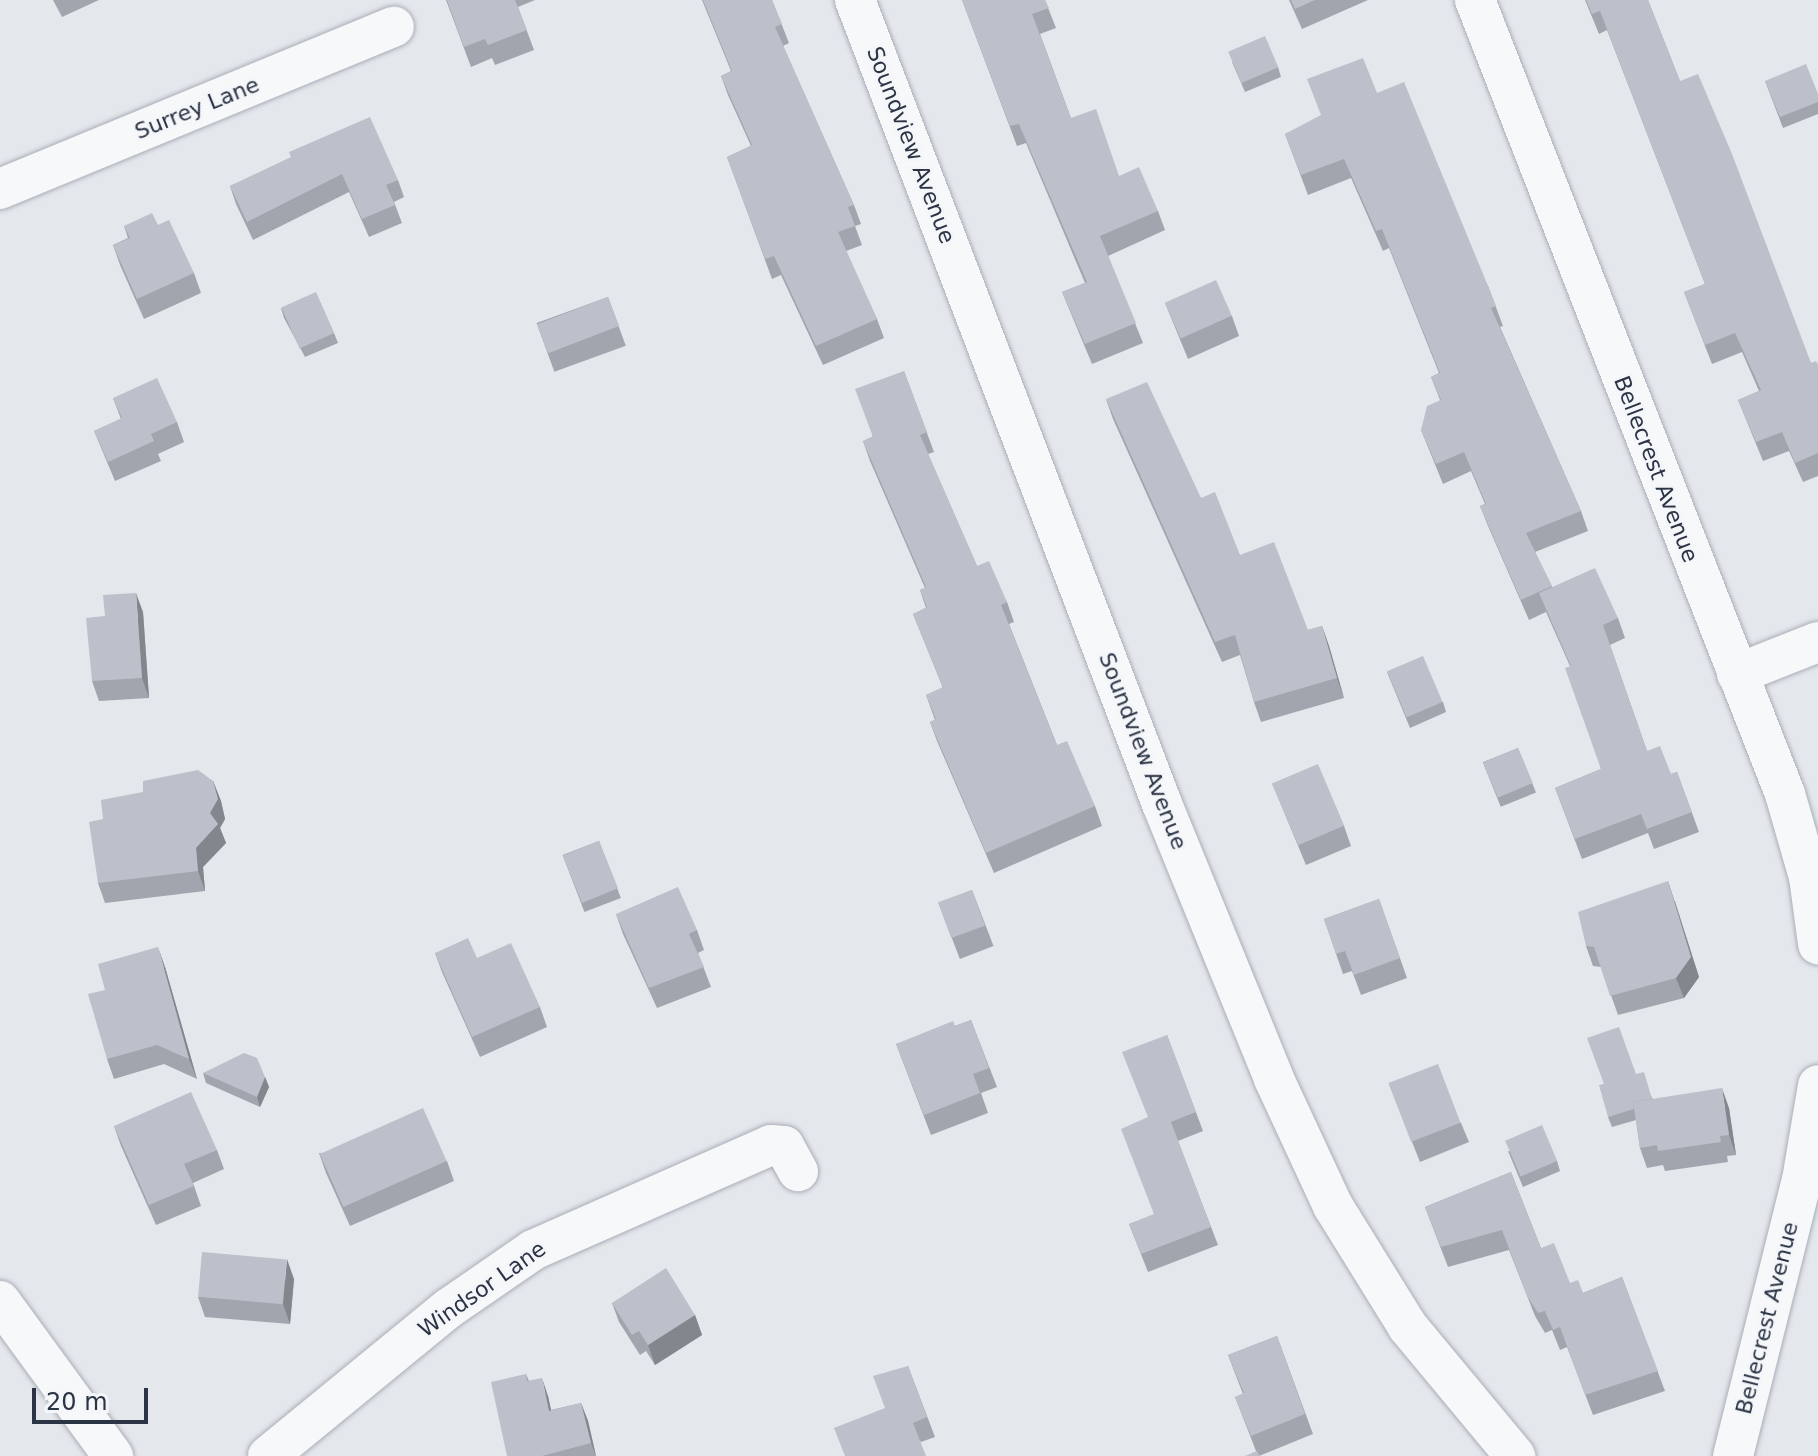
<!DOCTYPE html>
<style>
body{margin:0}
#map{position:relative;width:1818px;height:1456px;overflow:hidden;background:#e4e7ec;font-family:"DejaVu Sans",sans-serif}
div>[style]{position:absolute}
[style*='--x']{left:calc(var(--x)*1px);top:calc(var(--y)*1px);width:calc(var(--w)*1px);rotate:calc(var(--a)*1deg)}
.roads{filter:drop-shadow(0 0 2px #a9aeb7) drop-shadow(0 0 2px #a9aeb7)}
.street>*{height:40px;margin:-20px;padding:0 20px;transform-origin:20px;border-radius:20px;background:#f7f8fa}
.wall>*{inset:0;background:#a1a5ae;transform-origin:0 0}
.shaded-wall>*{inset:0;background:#83868d}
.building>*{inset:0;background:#bbc0ca;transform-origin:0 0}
span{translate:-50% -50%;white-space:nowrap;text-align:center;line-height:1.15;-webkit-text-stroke:6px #f4f6f9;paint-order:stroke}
.street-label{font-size:22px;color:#2b3445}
.scale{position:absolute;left:32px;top:1388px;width:116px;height:36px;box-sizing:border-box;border:4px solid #2b3445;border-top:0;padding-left:10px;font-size:24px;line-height:28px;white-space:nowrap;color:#2b3445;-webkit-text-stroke:6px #f4f6f9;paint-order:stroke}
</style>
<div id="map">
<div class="roads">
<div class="street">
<div style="--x:855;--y:0;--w:861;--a:69.1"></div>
<div style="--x:1162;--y:804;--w:297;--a:67.8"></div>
<div style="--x:1274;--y:1079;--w:140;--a:65.1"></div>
<div style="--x:1333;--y:1206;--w:142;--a:58.2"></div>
<div style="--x:1408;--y:1327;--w:168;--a:50.3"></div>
<div style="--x:1475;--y:0;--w:852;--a:68.67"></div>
<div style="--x:1785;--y:794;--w:86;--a:73.9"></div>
<div style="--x:1809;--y:877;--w:68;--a:82.3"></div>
<div style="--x:0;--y:189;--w:426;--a:-22.4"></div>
<div style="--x:1737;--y:674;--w:87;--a:-21.6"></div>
<div style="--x:0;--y:1301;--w:192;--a:53.9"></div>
<div style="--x:268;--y:1456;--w:234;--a:-39.3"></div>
<div style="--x:449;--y:1308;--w:102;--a:-34.6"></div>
<div style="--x:533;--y:1250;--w:260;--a:-23.8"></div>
<div style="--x:771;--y:1145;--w:13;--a:4"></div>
<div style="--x:784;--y:1146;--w:29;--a:61"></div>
<div style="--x:1733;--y:1456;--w:284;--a:-76"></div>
<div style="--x:1802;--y:1180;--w:96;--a:-80.4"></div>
</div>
</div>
<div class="wall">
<div style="clip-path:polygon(53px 0,99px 0,62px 17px)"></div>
<div style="clip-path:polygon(446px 0,535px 0,518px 7px,534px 50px,495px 65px,492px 58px,471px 67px)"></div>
<div style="clip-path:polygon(702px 0,772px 0,789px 43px,783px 46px,854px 205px,861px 224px,855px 226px,862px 245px,846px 251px,877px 319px,884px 338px,823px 365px,781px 275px,772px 279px,727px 157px,751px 146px,728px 95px,721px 76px,731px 71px)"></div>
<div style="clip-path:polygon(962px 0,1045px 0,1056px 28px,1040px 34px,1071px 118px,1119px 176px,1158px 211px,1165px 230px,1108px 256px,1143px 343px,1092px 364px,1062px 292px,1085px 283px,1026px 143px,1017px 146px)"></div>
<div style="clip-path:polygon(1289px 0,1368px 0,1302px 29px)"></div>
<div style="clip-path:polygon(1585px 0,1648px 0,1680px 81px,1811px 363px,1818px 365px,1818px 476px,1803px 482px,1789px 451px,1763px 461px,1738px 400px,1759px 391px,1742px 352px,1712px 364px,1684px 292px,1705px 284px,1607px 30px,1599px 34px)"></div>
<div style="clip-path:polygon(1232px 62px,1278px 67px,1281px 77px,1245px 92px)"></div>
<div style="clip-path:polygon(1765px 81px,1818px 94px,1818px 114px,1783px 128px)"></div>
<div style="clip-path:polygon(1377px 93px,1488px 286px,1503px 326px,1500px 327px,1581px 511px,1588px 531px,1535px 552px,1552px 587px,1618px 618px,1625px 638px,1610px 645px,1647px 751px,1671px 774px,1677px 772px,1699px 832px,1654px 849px,1648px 833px,1582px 859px,1555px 788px,1601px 769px,1570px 666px,1546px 612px,1529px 620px,1488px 526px,1480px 506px,1485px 504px,1471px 471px,1443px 484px,1421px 430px,1440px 400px,1431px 377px,1439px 373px,1389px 248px,1383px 251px,1351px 178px,1308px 195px,1285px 134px)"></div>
<div style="clip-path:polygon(291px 158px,398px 180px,404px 197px,394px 202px,402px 223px,369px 237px,349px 192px,253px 240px,236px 204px,230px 186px)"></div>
<div style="clip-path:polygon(158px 225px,194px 273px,201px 293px,144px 319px,120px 265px,113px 245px,128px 238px,124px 226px)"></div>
<div style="left:608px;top:297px;width:52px;height:76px;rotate:70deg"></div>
<div style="clip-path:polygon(1165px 303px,1232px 316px,1239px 336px,1188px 359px)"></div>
<div style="clip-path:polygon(281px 308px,334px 333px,338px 343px,305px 357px,284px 318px)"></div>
<div style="clip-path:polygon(904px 371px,934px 452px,928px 454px,977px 566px,1007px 602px,1014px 622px,1009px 624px,1057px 745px,1095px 806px,1102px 826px,994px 873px,937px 741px,930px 722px,935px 720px,926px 695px,943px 688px,913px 614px,926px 608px,920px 590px,925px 588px,870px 461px,863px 441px,872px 437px)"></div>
<div style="clip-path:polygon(113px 398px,177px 422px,184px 442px,158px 454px,161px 461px,115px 481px,94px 431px,121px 419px)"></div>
<div style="clip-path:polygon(1106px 399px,1201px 498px,1240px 555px,1308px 630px,1322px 626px,1329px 646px,1344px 698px,1261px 722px,1254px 702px,1240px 655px,1222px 662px,1113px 419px)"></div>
<div style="clip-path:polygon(143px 612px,149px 698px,99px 701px,92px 681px)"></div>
<div style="clip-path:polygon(1387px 672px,1443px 702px,1446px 712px,1410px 728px)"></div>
<div style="left:1518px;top:748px;width:48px;height:38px;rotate:68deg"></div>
<div style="clip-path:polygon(213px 781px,221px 801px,225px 819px,220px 828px,226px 843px,203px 867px,205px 891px,105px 903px,98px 883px,103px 819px)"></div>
<div style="clip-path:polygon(1272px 783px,1344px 826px,1351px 846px,1306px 865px)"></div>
<div style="left:599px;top:841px;width:61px;height:39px;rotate:69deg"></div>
<div style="left:972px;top:890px;width:60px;height:36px;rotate:69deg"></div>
<div style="clip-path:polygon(1379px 899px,1407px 978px,1361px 995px,1352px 971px,1343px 974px,1324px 919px)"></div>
<div style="clip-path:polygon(1675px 901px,1699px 977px,1684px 998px,1618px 1015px,1601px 967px,1593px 966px,1586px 946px)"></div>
<div style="clip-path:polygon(616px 914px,697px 930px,704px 950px,698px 953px,711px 987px,657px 1008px,623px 934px)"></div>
<div style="clip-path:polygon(435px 953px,477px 958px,540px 1007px,547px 1027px,480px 1057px,442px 972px)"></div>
<div style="clip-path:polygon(165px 967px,197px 1079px,164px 1064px,114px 1079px,107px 1059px,105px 990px)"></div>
<div style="clip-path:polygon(971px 1020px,997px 1087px,981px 1093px,988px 1113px,931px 1135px,896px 1044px,955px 1026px)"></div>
<div style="clip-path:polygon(1167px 1035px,1203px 1131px,1178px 1141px,1218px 1245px,1148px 1272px,1129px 1224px,1154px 1215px,1148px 1118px)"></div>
<div style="clip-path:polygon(203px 1073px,265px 1077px,269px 1087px,260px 1107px,206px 1083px)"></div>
<div style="clip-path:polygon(1636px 1074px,1653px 1099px,1729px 1108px,1736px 1155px,1727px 1156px,1728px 1162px,1665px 1171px,1663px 1165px,1647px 1168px,1640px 1148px,1636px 1120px,1612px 1127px,1608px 1117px)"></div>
<div style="clip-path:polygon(1389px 1084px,1461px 1123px,1469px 1142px,1420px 1162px)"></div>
<div style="clip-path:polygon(114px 1126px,217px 1150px,224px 1169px,193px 1183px,201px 1206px,156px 1225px,121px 1146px)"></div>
<div style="clip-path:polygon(1508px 1151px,1557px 1161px,1560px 1171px,1523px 1187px)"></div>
<div style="clip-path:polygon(319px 1153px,447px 1161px,454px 1181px,350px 1226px,326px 1173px)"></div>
<div style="clip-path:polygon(1511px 1172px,1541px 1248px,1570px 1283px,1583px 1293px,1622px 1277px,1665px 1391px,1593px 1415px,1567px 1347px,1560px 1350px,1552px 1330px,1545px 1333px,1535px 1316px,1509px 1250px,1448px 1267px,1425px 1207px)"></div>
<div style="clip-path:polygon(294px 1279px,290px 1324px,205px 1317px,198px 1297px)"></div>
<div style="clip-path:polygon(612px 1303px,695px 1315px,702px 1335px,655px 1365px,646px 1351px,640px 1355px,619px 1322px)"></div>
<div style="clip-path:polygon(1277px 1336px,1313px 1434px,1259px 1456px,1256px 1451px,1235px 1397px,1243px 1394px,1228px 1355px)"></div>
<div style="clip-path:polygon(908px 1366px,935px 1437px,921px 1442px,885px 1408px)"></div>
<div style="clip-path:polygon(526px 1374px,529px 1381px,548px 1396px,551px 1410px,581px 1403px,588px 1421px,596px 1456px,507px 1456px)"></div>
</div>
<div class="shaded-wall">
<div style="clip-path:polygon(136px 593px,143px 612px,149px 698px,142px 678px)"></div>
<div style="clip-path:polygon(1322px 626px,1329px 646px,1344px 698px,1337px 678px)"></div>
<div style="clip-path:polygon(213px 781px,221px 801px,225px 819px,220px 828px,226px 843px,203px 867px,205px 891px,198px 871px,196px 848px,210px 813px)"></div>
<div style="clip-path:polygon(1668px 881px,1699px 977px,1684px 998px,1676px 978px)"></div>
<div style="clip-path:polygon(158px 947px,165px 967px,197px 1079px,189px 1059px)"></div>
<div style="clip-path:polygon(265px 1077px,269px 1087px,260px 1107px,257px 1097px)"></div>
<div style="clip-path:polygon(1722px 1088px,1729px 1108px,1736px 1155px,1729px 1135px)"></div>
<div style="clip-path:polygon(287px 1259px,294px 1279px,290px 1324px,283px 1304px)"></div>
<div style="clip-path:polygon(695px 1315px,702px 1335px,655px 1365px,648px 1345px)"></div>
<div style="clip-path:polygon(542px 1378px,548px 1396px,555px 1429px,549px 1411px)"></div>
<div style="clip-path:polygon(581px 1403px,588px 1421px,596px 1456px,591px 1443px)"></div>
</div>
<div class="building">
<div style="clip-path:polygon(447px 0,515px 0,527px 30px,488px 45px,485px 39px,464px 47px)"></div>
<div style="clip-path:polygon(703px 0,772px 0,782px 24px,775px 27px,854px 205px,848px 207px,855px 226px,838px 232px,877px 319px,816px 346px,774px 256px,765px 259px,727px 157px,752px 145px,721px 76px,732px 71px)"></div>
<div style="clip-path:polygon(962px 0,1045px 0,1049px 8px,1032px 14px,1071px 118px,1096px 109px,1119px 176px,1139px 167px,1158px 211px,1100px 236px,1136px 323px,1085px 344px,1062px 292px,1087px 282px,1019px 124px,1010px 126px)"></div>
<div style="clip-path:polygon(1291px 0,1315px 0,1295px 9px)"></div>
<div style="clip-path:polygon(1586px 0,1648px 0,1680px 81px,1698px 74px,1732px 154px,1811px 363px,1816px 361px,1818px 365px,1818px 453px,1795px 463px,1782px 432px,1756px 442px,1738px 400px,1761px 390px,1735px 333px,1705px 345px,1684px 292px,1705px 284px,1600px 11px,1592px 14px)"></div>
<div style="left:1265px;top:36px;width:34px;height:40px;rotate:67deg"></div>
<div style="clip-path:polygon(1363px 58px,1377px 93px,1404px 82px,1488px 286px,1496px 306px,1491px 308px,1581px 511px,1526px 533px,1552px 586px,1521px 600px,1480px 506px,1486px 504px,1464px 452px,1436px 464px,1421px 430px,1427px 406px,1441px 400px,1431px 377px,1440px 373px,1382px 229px,1376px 231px,1344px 159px,1301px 175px,1285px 134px,1321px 115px,1307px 79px)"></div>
<div style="clip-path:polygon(1806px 64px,1818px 94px,1818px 102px,1780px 117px,1765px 81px)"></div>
<div style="clip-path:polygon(370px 117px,398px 180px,386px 185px,395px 205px,362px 219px,342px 174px,247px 222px,230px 186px,291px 157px,289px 152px)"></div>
<div style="clip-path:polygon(152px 213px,158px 225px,169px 220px,194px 273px,137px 299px,113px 245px,130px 238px,124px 226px)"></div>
<div style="left:1216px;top:280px;width:39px;height:56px;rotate:66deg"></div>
<div style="left:316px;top:292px;width:45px;height:38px;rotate:66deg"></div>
<div style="left:608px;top:297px;width:31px;height:76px;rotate:69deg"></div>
<div style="clip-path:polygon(904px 371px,927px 432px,920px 435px,977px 566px,989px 561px,1007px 602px,1001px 605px,1057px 745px,1067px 741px,1095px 806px,986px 853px,930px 722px,936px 719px,926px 695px,943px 687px,913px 614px,927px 607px,920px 590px,926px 587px,863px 441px,873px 437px,855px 389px)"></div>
<div style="clip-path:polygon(157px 378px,177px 422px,151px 434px,154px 441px,108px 462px,94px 431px,122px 418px,113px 398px)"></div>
<div style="clip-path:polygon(1147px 382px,1201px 498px,1215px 492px,1240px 555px,1274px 542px,1308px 630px,1322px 626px,1337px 678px,1254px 702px,1235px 635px,1215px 642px,1106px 399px)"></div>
<div style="clip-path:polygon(1595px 568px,1618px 618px,1603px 625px,1647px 751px,1660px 746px,1671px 774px,1677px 772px,1692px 812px,1647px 829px,1641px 814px,1575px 839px,1555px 788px,1601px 769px,1565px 668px,1571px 666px,1539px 593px)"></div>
<div style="clip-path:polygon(136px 593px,142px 678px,92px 681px,86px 618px,105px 616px,103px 595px)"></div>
<div style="left:1423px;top:656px;width:50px;height:39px;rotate:67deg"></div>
<div style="left:1518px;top:748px;width:38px;height:38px;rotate:67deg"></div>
<div style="left:1318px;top:764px;width:67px;height:50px;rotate:67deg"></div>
<div style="clip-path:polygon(198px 770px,213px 781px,218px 799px,210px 813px,218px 824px,196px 848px,198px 871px,98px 883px,89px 822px,103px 819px,101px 800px,143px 792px,143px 781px)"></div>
<div style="left:599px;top:841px;width:51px;height:39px;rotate:68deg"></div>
<div style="clip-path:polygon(1668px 881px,1691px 957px,1676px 978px,1610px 996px,1594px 947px,1586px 946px,1578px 912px)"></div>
<div style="clip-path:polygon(678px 887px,697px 930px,689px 934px,704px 967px,649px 988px,616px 914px)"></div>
<div style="left:972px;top:890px;width:38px;height:36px;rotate:70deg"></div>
<div style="clip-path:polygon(1379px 899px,1400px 958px,1354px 975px,1345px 951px,1336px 954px,1324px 919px)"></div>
<div style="clip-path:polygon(468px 938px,477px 958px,511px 943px,540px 1007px,472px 1037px,435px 953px)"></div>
<div style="clip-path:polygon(158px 947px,189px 1059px,157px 1045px,107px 1059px,88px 994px,105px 990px,98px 964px)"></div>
<div style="clip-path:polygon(971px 1020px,989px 1068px,973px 1074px,980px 1093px,924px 1115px,896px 1044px,953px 1021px,955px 1026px)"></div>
<div style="clip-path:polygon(1619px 1027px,1636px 1074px,1644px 1072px,1652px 1099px,1633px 1102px,1634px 1109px,1608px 1117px,1599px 1085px,1604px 1084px,1587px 1038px)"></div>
<div style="clip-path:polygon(1167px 1035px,1196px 1112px,1171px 1122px,1211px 1227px,1141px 1254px,1129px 1224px,1154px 1214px,1121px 1129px,1148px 1117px,1122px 1052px)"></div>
<div style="clip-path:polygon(244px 1053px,257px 1058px,265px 1077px,257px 1097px,203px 1073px)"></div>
<div style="left:1438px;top:1064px;width:63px;height:53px;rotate:69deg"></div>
<div style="clip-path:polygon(1722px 1088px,1729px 1135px,1720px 1136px,1721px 1142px,1658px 1151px,1657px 1145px,1640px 1148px,1633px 1102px)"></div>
<div style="clip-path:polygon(191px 1092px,217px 1150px,184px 1164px,194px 1186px,149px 1205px,114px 1126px)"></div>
<div style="left:423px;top:1108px;width:58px;height:113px;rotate:66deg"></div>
<div style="left:1542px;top:1125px;width:39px;height:40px;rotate:67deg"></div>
<div style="clip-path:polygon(1511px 1172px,1541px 1248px,1554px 1243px,1570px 1283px,1578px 1280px,1583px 1293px,1622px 1277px,1658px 1371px,1585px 1395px,1560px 1327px,1553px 1330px,1545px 1311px,1538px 1313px,1527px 1296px,1502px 1230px,1441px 1247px,1425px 1207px)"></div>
<div style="left:202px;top:1252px;width:85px;height:45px;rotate:5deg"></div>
<div style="clip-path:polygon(666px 1268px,695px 1315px,648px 1345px,639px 1331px,632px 1335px,612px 1303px)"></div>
<div style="clip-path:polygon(1277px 1336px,1305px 1414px,1251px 1436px,1235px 1397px,1244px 1393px,1228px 1355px)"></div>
<div style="clip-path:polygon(908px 1366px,927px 1417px,913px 1423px,926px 1456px,845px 1456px,834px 1428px,885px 1408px,873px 1376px)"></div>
<div style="clip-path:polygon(526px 1374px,527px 1381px,542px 1378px,549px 1411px,581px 1403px,591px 1443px,542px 1456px,507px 1456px,491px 1382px)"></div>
<div style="clip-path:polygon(1257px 1451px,1260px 1456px,1245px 1456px)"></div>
</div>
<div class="street-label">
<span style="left:197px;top:108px;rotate:-22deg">Surrey Lane</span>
<span style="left:911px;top:145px;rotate:69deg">Soundview Avenue</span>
<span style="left:1656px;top:469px;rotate:69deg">Bellecrest Avenue</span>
<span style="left:1143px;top:751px;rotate:69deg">Soundview Avenue</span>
<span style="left:482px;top:1289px;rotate:-35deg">Windsor Lane</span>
<span style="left:1767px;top:1318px;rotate:-76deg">Bellecrest Avenue</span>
</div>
<div class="scale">20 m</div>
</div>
